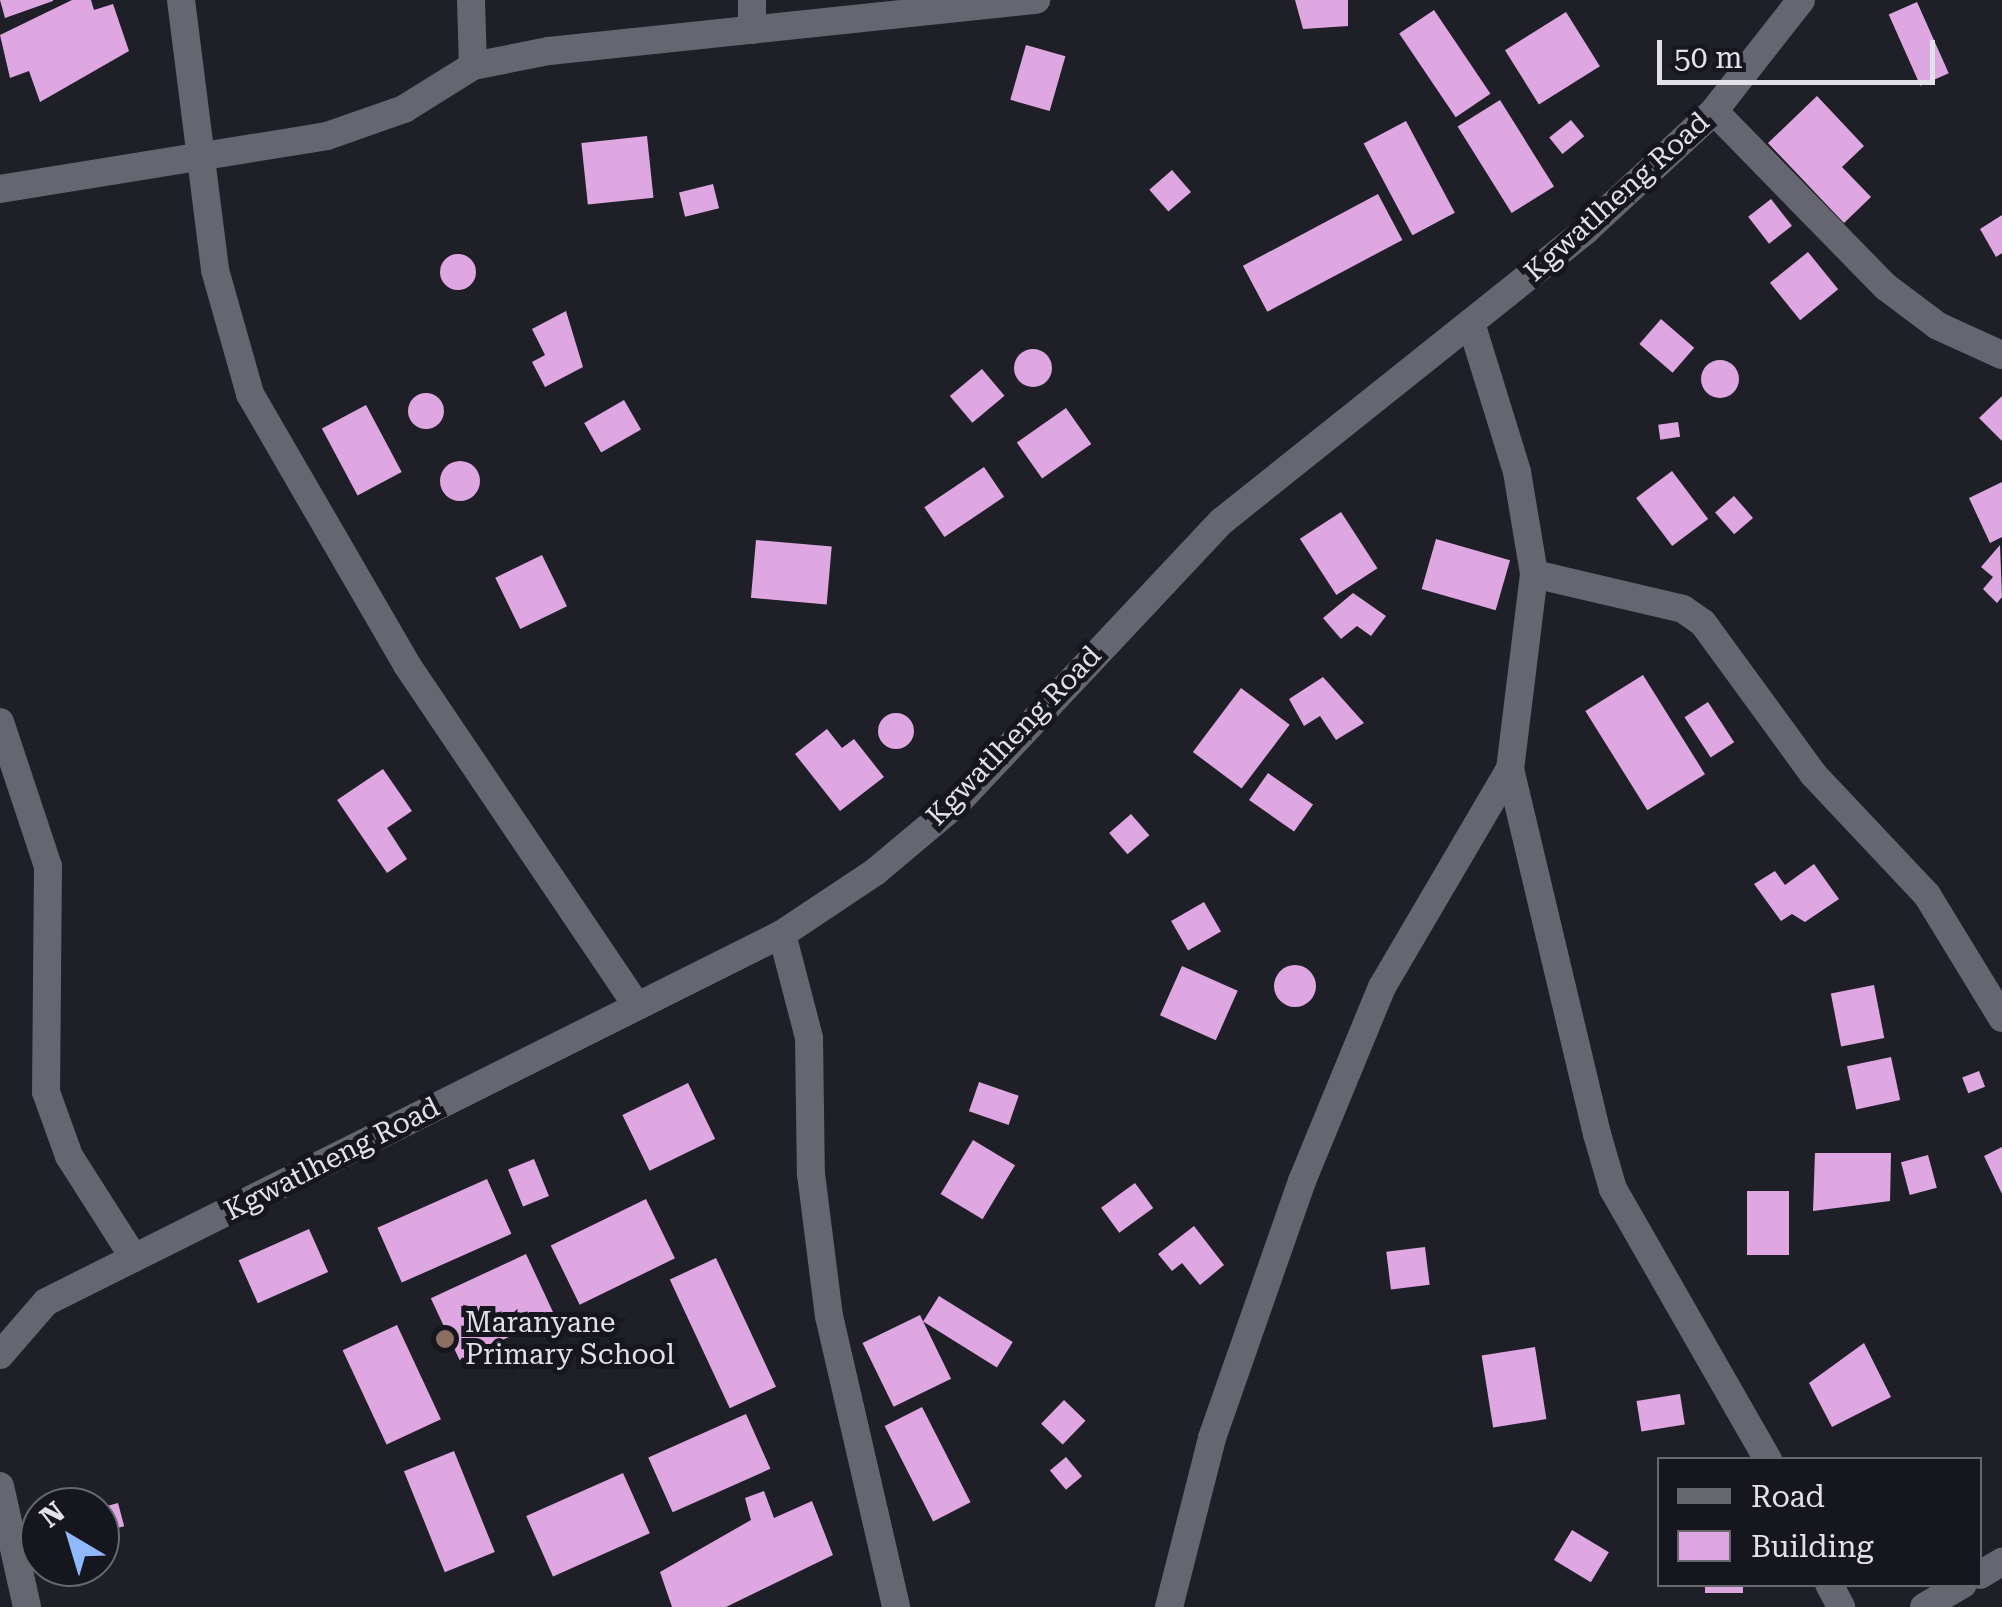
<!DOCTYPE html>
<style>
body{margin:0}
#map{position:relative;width:2002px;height:1607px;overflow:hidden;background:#1f1f27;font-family:"Roboto Serif",serif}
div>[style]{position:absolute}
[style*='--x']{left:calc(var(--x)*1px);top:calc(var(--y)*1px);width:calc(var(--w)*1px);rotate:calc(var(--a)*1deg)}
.building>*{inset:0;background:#dfa7e2;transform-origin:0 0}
.round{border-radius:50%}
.minor>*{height:28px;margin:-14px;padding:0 14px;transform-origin:14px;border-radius:14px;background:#656670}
.tertiary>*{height:28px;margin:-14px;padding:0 14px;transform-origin:14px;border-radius:14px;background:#656670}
.dots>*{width:28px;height:28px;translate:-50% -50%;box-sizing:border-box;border:5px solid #16161e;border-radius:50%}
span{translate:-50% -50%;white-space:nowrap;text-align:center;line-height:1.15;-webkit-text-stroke:10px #16161e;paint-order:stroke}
.street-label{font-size:28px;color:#e1e1e7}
.poi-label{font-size:28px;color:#e1e1e7}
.left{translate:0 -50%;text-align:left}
.legend{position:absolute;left:1657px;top:1457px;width:325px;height:130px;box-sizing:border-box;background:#16161e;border:2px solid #67676e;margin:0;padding:12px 18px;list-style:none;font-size:30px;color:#e1e1e7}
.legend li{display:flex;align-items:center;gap:20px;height:50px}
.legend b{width:50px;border:2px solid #67676e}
.north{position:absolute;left:20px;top:1487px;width:100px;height:100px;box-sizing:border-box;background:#16161e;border:2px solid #67676e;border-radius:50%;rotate:322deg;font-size:28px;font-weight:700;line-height:40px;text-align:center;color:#e1e1e7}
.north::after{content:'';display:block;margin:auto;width:35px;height:45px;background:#90b8fd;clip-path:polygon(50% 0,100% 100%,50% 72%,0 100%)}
.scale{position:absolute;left:1657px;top:40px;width:278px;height:45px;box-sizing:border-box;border:5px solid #e1e1e7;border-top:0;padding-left:12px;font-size:30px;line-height:35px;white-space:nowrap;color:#e1e1e7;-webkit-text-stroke:8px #16161e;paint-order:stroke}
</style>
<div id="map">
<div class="building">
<div style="clip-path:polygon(0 0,53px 0,53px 1px,5px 18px)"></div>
<div style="clip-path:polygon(72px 0,91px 0,94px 10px,113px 4px,129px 51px,40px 102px,29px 71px,10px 78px,0 35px)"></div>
<div style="clip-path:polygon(1295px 0,1348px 0,1348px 26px,1303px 29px)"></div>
<div style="left:1917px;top:2px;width:78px;height:31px;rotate:66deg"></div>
<div style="left:1434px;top:10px;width:101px;height:42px;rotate:56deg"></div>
<div style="left:1566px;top:12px;width:64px;height:72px;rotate:58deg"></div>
<div style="left:1026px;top:45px;width:41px;height:57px;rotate:16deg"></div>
<div style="clip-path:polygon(1817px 96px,1864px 146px,1842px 167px,1871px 197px,1844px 223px,1768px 143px)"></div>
<div style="left:1500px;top:100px;width:102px;height:50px;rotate:58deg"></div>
<div style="left:1571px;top:120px;width:21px;height:28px;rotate:51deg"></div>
<div style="left:1406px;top:121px;width:104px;height:48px;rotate:62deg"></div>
<div style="left:647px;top:136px;width:62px;height:66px;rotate:84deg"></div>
<div style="left:1172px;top:170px;width:29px;height:30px;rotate:49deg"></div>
<div style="left:713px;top:184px;width:25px;height:35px;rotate:76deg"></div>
<div style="left:1378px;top:194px;width:52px;height:153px;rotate:62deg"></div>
<div style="left:1771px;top:199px;width:34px;height:29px;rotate:52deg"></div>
<div style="clip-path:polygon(2002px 215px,2002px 253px,1996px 257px,1980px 229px)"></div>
<div style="left:1808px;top:252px;width:48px;height:49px;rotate:51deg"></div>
<div class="round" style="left:440px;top:254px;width:36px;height:36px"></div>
<div style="clip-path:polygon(566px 311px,583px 367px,545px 387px,532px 362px,545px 355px,532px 329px)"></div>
<div style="left:1661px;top:319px;width:44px;height:33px;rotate:41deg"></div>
<div class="round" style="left:1014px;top:349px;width:38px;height:38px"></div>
<div class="round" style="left:1701px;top:360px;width:38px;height:38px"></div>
<div style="left:982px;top:369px;width:35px;height:42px;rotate:50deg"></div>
<div class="round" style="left:408px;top:393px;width:36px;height:36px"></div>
<div style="clip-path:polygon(2002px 396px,2002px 441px,1979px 418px)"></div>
<div style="left:624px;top:400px;width:34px;height:46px;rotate:60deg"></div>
<div style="left:366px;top:405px;width:76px;height:50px;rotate:62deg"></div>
<div style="left:1066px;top:408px;width:44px;height:60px;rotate:55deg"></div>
<div style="left:1678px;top:422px;width:15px;height:20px;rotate:82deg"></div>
<div class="round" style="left:440px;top:461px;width:40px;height:40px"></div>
<div style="left:984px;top:467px;width:36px;height:72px;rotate:56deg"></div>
<div style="left:1672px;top:471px;width:60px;height:45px;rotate:53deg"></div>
<div style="clip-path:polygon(2002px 482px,2002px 537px,1990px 543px,1969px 498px)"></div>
<div style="left:1734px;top:496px;width:29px;height:25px;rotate:49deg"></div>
<div style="left:1341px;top:512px;width:67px;height:49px;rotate:57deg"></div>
<div style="left:1436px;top:539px;width:77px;height:52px;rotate:16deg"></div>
<div style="left:756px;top:540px;width:76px;height:58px;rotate:5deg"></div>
<div style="clip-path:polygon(2000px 545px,2002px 597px,1997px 603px,1983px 589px,1993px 577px,1981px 567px)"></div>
<div style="left:542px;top:555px;width:57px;height:52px;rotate:64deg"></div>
<div style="clip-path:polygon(1353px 593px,1386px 616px,1371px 636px,1357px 626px,1341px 639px,1323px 618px)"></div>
<div style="left:1643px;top:675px;width:117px;height:68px;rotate:58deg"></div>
<div style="clip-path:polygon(1323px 677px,1364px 723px,1336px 740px,1320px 716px,1304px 726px,1289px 699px)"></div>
<div style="left:1241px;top:688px;width:61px;height:80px;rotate:37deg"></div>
<div style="left:1708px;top:702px;width:48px;height:28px;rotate:57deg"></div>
<div class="round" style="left:878px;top:713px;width:36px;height:36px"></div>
<div style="clip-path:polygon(827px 729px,842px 748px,854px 739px,884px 777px,840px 811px,795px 754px)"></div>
<div style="clip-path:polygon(383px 769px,412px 811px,387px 828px,407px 859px,387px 873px,337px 800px)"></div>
<div style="left:1268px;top:773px;width:55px;height:33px;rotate:35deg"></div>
<div style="left:1131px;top:814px;width:28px;height:29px;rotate:49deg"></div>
<div style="clip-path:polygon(1814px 864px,1839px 899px,1805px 922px,1792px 914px,1781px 921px,1754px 884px,1775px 871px,1785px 885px)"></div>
<div style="left:1204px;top:902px;width:34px;height:38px;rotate:60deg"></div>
<div class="round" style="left:1274px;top:965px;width:42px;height:42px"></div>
<div style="left:1182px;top:966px;width:61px;height:54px;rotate:24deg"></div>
<div style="left:1874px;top:985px;width:54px;height:44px;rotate:79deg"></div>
<div style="left:1891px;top:1057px;width:44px;height:45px;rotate:78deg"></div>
<div style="left:1979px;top:1071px;width:17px;height:18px;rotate:69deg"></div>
<div style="left:979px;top:1082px;width:42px;height:31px;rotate:19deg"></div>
<div style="left:688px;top:1083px;width:62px;height:73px;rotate:64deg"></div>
<div style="left:973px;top:1140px;width:49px;height:63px;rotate:31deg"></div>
<div style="clip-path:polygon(2002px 1147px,2002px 1194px,1984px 1156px)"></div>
<div style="clip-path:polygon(1815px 1153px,1891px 1153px,1890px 1201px,1813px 1211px)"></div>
<div style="left:1928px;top:1155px;width:34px;height:28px;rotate:75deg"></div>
<div style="left:534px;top:1159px;width:40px;height:28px;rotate:68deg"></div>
<div style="left:487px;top:1179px;width:60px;height:120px;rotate:66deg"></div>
<div style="left:1135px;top:1183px;width:31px;height:42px;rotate:54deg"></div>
<div style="left:1747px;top:1191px;width:42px;height:64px"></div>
<div style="left:646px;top:1199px;width:66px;height:106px;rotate:64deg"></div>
<div style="clip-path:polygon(1194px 1226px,1224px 1265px,1200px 1285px,1182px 1263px,1172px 1271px,1158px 1254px)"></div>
<div style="left:309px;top:1229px;width:47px;height:77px;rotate:66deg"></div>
<div style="left:1425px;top:1247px;width:38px;height:39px;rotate:83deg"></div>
<div style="left:526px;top:1254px;width:68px;height:105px;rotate:65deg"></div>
<div style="left:716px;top:1258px;width:142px;height:51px;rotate:65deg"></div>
<div style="left:939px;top:1296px;width:87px;height:30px;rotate:32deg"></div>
<div style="left:920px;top:1315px;width:71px;height:64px;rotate:64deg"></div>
<div style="left:397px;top:1325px;width:104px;height:60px;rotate:65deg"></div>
<div style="clip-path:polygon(1864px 1343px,1891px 1397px,1832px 1427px,1809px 1383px)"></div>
<div style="left:1535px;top:1347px;width:73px;height:54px;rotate:81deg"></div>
<div style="left:1680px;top:1394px;width:31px;height:44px;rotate:81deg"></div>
<div style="left:1064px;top:1400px;width:30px;height:33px;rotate:44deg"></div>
<div style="left:922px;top:1407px;width:107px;height:42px;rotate:63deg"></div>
<div style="left:746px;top:1414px;width:60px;height:107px;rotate:66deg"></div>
<div style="left:454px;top:1451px;width:109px;height:54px;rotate:68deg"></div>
<div style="left:1066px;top:1457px;width:25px;height:21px;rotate:50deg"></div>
<div style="left:623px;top:1473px;width:66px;height:106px;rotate:66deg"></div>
<div style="clip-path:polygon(764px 1491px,774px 1518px,812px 1501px,833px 1555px,726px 1607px,672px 1607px,660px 1572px,751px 1520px,745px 1498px)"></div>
<div style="left:118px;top:1503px;width:24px;height:19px;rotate:75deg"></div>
<div style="left:1572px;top:1530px;width:43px;height:35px;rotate:31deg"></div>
<div style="left:1705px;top:1584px;width:38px;height:9px"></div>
</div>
<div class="minor">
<div style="--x:181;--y:0;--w:272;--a:82.8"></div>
<div style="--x:215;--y:270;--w:129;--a:74.2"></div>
<div style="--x:250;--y:394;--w:313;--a:59.9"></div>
<div style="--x:407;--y:665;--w:411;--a:56"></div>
<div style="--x:471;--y:0;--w:66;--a:88.3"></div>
<div style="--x:752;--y:30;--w:30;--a:-90"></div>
<div style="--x:1714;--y:111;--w:246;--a:45.7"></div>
<div style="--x:1886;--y:287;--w:65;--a:36.9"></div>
<div style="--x:1938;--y:326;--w:70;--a:24.4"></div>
<div style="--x:0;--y:189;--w:331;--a:-9.2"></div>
<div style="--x:327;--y:136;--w:82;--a:-19.3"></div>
<div style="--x:404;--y:109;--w:81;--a:-31.9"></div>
<div style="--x:473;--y:66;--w:77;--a:-11.2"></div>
<div style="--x:549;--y:51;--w:490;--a:-6"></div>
<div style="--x:1471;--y:323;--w:156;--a:72.8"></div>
<div style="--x:1517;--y:472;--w:103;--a:80.5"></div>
<div style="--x:1534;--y:574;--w:196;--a:97"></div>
<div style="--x:1510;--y:769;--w:375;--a:76.6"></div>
<div style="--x:1597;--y:1134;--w:57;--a:73.8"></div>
<div style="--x:1613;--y:1189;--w:312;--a:60.2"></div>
<div style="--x:1534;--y:574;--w:153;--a:13.2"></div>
<div style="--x:1683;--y:609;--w:24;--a:35"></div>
<div style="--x:1703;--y:623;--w:187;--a:53.9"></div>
<div style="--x:1813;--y:774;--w:166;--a:46.7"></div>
<div style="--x:1927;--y:895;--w:144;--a:58.6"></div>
<div style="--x:0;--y:722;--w:152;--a:71.6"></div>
<div style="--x:48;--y:866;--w:226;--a:90.5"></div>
<div style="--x:46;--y:1092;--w:68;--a:70.2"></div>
<div style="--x:69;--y:1156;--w:121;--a:57.5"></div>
<div style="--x:782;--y:934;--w:107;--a:75.4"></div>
<div style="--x:809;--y:1038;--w:136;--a:89.2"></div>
<div style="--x:811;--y:1174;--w:143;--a:82.8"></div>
<div style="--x:829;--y:1316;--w:299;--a:77"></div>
<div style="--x:1980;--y:1575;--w:26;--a:-31"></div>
<div style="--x:1829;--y:1584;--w:26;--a:62"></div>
<div style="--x:1169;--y:1607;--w:174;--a:-75.7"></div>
<div style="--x:1212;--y:1438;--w:272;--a:-70.7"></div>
<div style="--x:1302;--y:1181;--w:210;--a:-67.6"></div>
<div style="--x:1382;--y:987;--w:253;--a:-59.6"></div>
<div style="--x:1924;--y:1607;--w:45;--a:-30.5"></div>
</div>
<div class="tertiary">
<div style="--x:0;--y:1355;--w:70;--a:-49"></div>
<div style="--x:46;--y:1302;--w:823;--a:-26.57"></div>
<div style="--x:782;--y:934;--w:112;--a:-33.7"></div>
<div style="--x:875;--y:872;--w:106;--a:-40"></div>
<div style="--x:956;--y:804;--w:388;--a:-46.8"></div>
<div style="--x:1222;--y:521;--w:465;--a:-38.6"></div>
<div style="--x:1585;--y:231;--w:176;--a:-42.9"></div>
<div style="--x:1714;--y:111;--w:141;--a:-51.9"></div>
<div style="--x:0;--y:1486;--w:124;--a:77.4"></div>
</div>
<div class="dots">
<div style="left:445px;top:1339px;background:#8d6e63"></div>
</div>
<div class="street-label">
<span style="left:1617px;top:197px;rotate:-42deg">Kgwatlheng Road</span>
<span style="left:1014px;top:736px;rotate:-46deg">Kgwatlheng Road</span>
<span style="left:332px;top:1159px;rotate:-27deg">Kgwatlheng Road</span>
</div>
<div class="poi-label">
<span class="left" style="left:465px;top:1339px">Maranyane<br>Primary School</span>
</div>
<ul class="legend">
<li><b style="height:12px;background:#656670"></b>Road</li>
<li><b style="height:28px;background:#dfa7e2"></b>Building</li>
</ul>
<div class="north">N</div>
<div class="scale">50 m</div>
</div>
